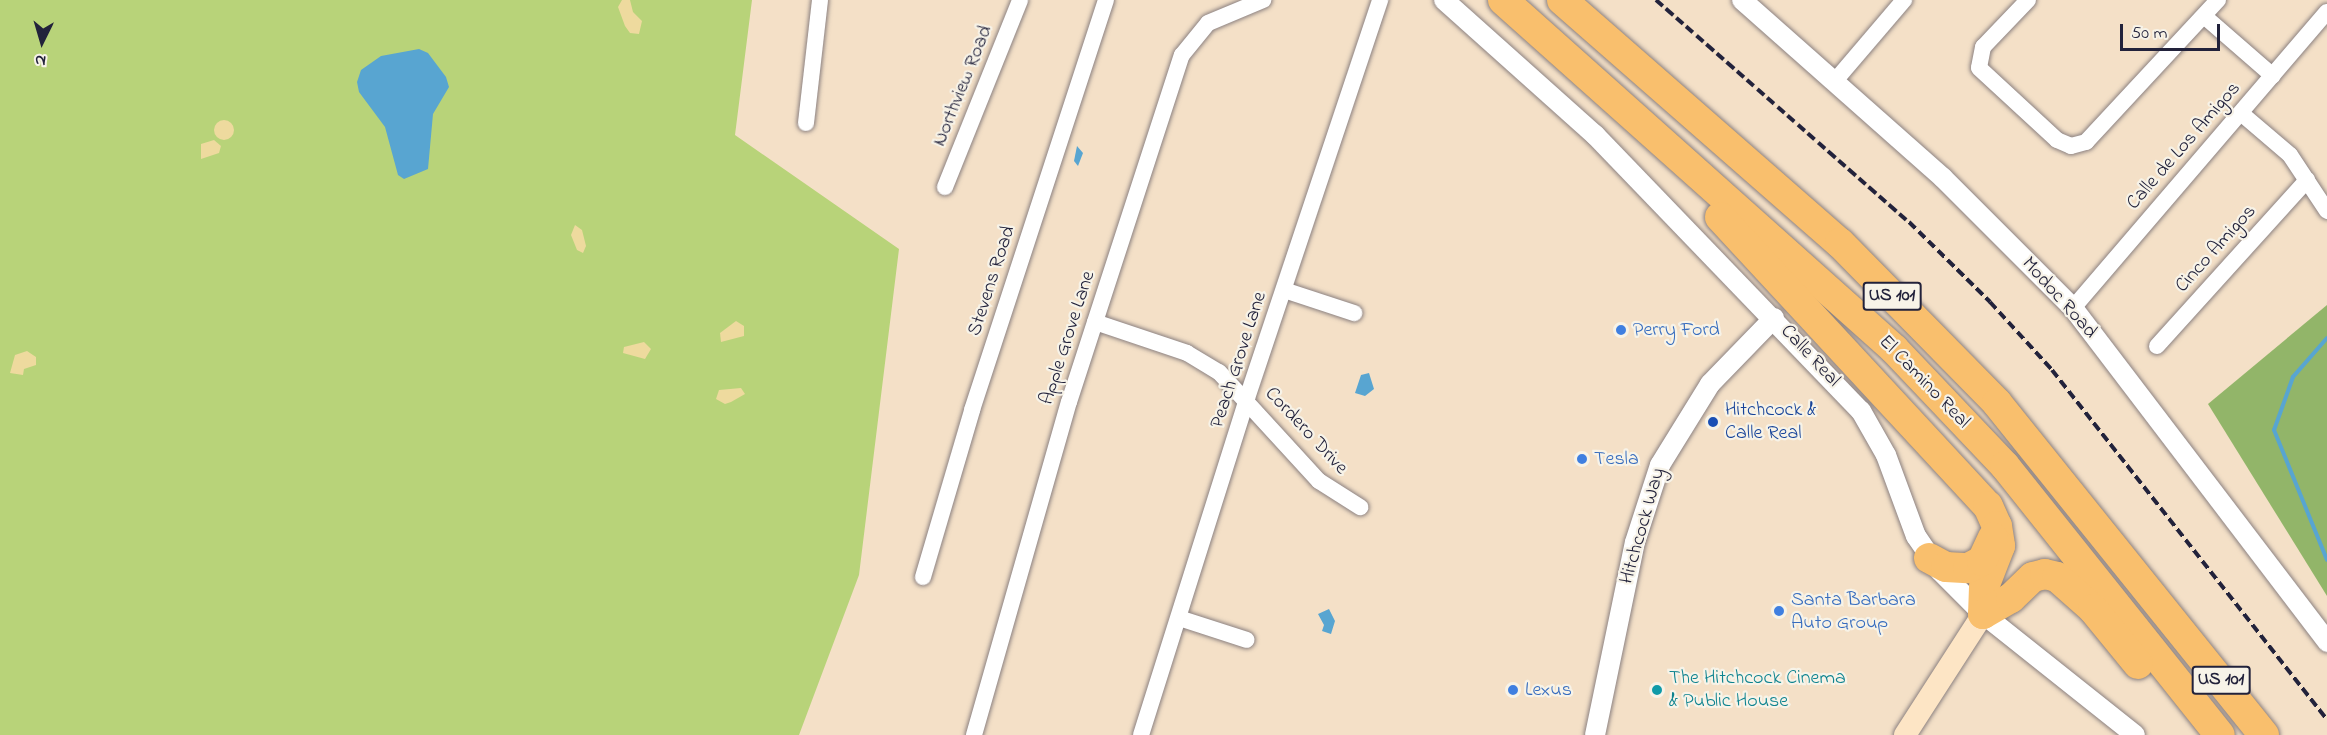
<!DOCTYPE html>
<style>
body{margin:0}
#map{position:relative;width:2327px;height:735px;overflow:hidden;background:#f4e0c7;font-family:"Indie Flower",sans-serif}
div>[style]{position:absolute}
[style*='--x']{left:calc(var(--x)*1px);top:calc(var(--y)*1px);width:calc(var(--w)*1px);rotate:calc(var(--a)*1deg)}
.green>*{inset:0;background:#b8d379}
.forest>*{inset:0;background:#92b569}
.sand>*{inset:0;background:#eeda9e}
.round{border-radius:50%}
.water>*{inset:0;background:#58a5d1}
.stream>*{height:4px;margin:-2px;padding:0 2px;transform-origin:2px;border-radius:2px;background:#58a5d1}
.roads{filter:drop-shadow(0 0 2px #8b8181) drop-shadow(0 0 2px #8b8181)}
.minor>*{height:16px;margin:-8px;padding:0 8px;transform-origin:8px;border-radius:8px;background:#fff}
.tertiary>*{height:20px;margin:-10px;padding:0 10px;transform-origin:10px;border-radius:10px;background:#fff}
.secondary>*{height:22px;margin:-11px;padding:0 11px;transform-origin:11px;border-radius:11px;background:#fde5c5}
.motorway>*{height:30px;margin:-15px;padding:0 15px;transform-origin:15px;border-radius:15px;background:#f9bf6d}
.rail>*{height:4px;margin-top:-2px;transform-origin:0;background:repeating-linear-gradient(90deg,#22223b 0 9px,transparent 0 13.5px)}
.dots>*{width:16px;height:16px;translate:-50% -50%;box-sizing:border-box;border:3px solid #f7f3e8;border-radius:50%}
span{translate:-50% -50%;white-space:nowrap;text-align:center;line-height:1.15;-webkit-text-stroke:4.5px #f7f3e8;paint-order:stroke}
.shield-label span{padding:2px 4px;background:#f7f3e8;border:2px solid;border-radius:4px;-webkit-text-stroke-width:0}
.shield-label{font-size:18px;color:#22223b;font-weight:700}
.street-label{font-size:20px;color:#22223b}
.shop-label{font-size:20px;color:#366cbe}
.left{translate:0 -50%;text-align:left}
.transit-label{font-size:20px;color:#164399}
.culture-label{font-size:20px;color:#0d838f}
.north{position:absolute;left:12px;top:12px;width:60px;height:60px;-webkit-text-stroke:4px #f7f3e8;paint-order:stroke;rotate:185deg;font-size:16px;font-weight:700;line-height:24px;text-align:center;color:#22223b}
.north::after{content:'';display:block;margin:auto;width:21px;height:27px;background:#22223b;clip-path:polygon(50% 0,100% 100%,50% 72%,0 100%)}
.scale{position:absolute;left:2120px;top:24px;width:100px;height:27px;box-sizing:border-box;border:3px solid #22223b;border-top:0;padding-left:8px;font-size:18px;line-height:21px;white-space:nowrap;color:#22223b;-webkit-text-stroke:4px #f7f3e8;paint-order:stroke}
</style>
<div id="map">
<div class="green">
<div style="clip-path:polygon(0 0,752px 0,735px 135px,899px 249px,859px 575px,799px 735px,0 735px)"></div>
</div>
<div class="forest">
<div style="clip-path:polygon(2327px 305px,2327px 596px,2208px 404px)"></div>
</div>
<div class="sand">
<div style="clip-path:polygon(622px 0,630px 0,633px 12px,642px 21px,639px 34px,630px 33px,625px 26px,618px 7px)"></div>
<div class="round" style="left:214px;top:120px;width:20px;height:20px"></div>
<div style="clip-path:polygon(214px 140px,221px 146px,219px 153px,201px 159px,201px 144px)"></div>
<div style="clip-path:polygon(575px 225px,582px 230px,586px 246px,583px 253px,577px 250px,571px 235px)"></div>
<div style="clip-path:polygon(736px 321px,744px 326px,744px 336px,721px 342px,720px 333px)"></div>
<div style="clip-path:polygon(644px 342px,651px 349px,645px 359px,623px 353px,624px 347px)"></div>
<div style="clip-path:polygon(27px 351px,36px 357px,36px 365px,24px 369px,23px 375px,10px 373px,15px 355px)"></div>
<div style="clip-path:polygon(741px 388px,745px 394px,731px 402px,725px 404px,716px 399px,719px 390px)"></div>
</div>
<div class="water">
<div style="clip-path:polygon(419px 49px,428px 53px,446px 77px,449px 87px,433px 114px,428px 169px,404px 179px,398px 175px,385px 127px,359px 92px,357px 82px,361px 70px,381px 56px)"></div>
<div style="clip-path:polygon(1077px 146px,1083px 153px,1078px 166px,1074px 161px)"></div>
<div style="clip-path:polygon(1369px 373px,1374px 389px,1365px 396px,1355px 393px,1361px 375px)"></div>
<div style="clip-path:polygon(1329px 609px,1335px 621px,1331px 634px,1322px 631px,1324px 625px,1318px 614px)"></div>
</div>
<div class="stream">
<div style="--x:2327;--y:338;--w:52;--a:131.1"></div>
<div style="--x:2293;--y:377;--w:56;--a:109.7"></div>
<div style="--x:2274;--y:430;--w:140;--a:67.8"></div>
</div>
<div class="roads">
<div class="minor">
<div style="--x:2028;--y:0;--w:65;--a:133.8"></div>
<div style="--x:1983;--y:47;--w:21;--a:101"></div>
<div style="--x:1979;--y:68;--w:106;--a:42.7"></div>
<div style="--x:2057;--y:140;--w:15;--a:23"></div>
<div style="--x:2071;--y:146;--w:16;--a:-15"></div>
<div style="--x:2086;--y:142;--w:194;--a:-47.1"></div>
<div style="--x:2204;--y:16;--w:91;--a:41"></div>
<div style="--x:1834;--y:82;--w:108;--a:-49.5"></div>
<div style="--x:2242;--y:114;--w:63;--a:40.5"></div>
<div style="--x:2290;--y:155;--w:67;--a:56.5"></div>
<div style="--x:806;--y:123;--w:124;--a:-83.5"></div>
<div style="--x:945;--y:187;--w:201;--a:-68.1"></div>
<div style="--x:1284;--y:290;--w:74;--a:18.2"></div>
<div style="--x:2073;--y:308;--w:390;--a:-49.4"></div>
<div style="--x:1095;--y:322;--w:97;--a:18.6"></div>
<div style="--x:1187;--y:353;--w:37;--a:31"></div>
<div style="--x:1219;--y:372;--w:148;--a:47.5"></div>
<div style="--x:1319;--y:481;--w:49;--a:32.4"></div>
<div style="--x:2157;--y:346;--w:224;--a:-47.9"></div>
<div style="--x:923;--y:577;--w:174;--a:-73.6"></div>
<div style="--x:972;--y:410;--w:431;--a:-71.9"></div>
<div style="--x:1179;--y:618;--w:71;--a:17.9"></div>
<div style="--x:974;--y:735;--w:346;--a:-74.1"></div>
<div style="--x:1069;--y:402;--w:365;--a:-72"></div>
<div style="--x:1182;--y:55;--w:41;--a:-50.9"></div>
<div style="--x:1208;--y:23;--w:60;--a:-22.7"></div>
<div style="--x:1141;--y:735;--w:353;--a:-72.5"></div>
<div style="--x:1247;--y:398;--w:420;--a:-71.5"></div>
</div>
<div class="tertiary">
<div style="--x:1444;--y:0;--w:203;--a:41.8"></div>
<div style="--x:1595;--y:135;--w:383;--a:46.1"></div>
<div style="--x:1861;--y:411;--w:51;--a:60.4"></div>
<div style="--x:1886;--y:455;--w:86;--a:69.7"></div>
<div style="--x:1916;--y:536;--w:42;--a:55.6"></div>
<div style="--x:1940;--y:571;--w:61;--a:45"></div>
<div style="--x:1983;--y:614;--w:194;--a:38.5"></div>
<div style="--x:1742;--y:0;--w:268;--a:41.5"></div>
<div style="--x:1943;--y:178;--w:184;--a:45"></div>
<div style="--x:2073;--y:308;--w:420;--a:52.7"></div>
<div style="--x:1595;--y:735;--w:197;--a:-78.3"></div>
<div style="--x:1635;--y:542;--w:81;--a:-72"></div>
<div style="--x:1660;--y:465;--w:95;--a:-58.3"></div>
<div style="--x:1710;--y:384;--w:92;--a:-45.9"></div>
</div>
<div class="secondary">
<div style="--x:1905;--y:735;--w:144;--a:-57.2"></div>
</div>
<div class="motorway">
<div style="--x:1503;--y:0;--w:524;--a:41.75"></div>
<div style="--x:1894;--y:349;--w:161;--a:46.5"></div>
<div style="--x:2005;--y:466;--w:344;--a:51.4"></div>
<div style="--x:1562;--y:0;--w:369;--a:41.2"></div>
<div style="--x:1840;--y:243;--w:224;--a:45.5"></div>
<div style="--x:1997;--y:403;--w:426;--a:51.2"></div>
<div style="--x:1720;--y:217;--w:394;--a:47.2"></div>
<div style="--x:1988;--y:506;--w:22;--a:66"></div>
<div style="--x:1997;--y:526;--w:20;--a:81"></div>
<div style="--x:2000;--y:546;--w:44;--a:111.3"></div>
<div style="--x:1984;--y:587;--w:27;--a:92"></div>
<div style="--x:1929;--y:558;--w:19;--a:28"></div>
<div style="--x:1946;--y:567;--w:22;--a:3"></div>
<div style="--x:1968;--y:568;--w:16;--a:-27"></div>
<div style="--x:1982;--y:561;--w:26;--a:-65"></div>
<div style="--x:1983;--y:614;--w:32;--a:-30"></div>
<div style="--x:2011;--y:598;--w:30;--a:-44"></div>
<div style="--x:2033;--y:577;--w:12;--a:-14"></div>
<div style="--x:2045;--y:574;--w:12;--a:14"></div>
<div style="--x:2057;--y:577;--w:48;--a:41.6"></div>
<div style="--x:2093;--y:609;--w:71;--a:50.7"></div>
</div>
</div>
<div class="rail">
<div style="--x:1656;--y:0;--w:337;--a:41.3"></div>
<div style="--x:1909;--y:222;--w:114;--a:44.6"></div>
<div style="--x:1990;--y:302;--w:92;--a:47.6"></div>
<div style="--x:2052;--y:370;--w:444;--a:51.8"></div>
</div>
<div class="dots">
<div style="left:1621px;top:330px;background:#3f7fe0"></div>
<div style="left:1713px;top:422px;background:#1a4fb4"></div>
<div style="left:1582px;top:459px;background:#3f7fe0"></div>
<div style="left:1779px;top:611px;background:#3f7fe0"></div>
<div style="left:1513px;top:690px;background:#3f7fe0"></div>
<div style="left:1657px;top:690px;background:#0f9aa8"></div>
</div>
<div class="shield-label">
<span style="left:1892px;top:296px">US 101</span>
<span style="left:2221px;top:680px">US 101</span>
</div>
<div class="street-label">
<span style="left:963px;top:86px;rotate:-68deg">Northview Road</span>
<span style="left:2184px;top:146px;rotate:-49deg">Calle de Los Amigos</span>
<span style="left:2216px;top:249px;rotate:-48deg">Cinco Amigos</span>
<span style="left:992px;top:281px;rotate:-72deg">Stevens Road</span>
<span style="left:2059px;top:298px;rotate:48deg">Modoc Road</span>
<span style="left:1068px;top:338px;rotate:-72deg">Apple Grove Lane</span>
<span style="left:1810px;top:356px;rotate:47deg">Calle Real</span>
<span style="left:1239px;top:360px;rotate:-72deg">Peach Grove Lane</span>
<span style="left:1924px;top:382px;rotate:46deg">El Camino Real</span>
<span style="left:1306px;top:431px;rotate:47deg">Cordero Drive</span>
<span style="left:1643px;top:526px;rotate:-74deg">Hitchcock Way</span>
</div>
<div class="shop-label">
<span class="left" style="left:1633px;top:330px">Perry Ford</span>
<span class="left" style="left:1594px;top:459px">Tesla</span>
<span class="left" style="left:1791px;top:612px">Santa Barbara<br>Auto Group</span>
<span class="left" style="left:1525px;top:690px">Lexus</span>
</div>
<div class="transit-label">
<span class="left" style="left:1725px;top:422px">Hitchcock &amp;<br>Calle Real</span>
</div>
<div class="culture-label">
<span class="left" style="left:1669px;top:690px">The Hitchcock Cinema<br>&amp; Public House</span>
</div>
<div class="north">N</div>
<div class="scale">50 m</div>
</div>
